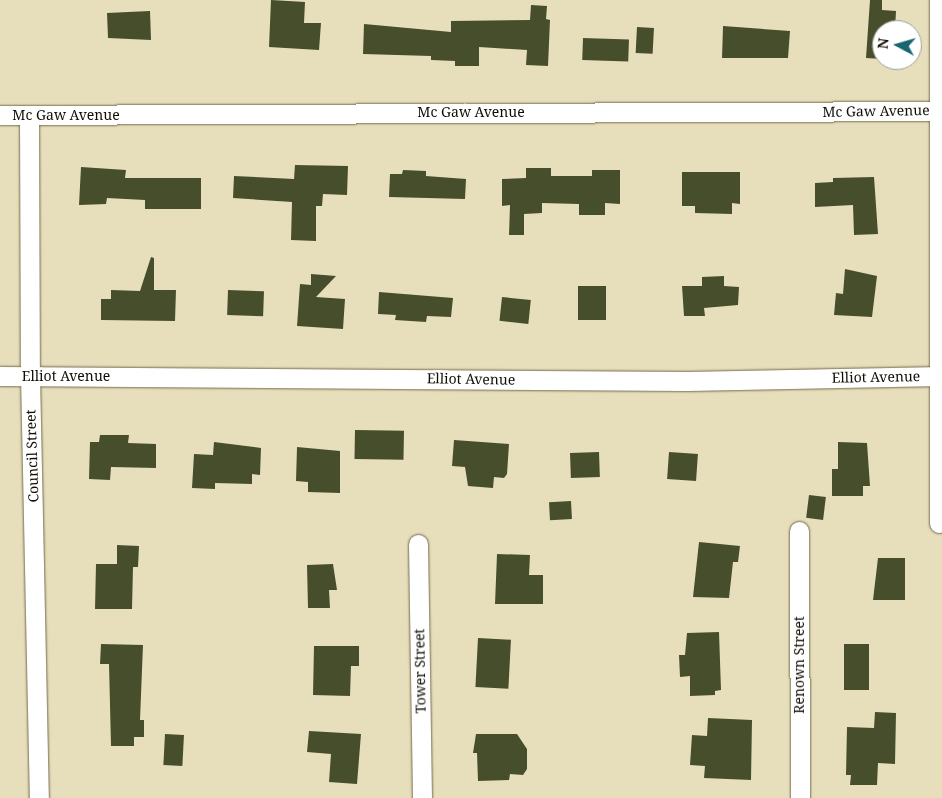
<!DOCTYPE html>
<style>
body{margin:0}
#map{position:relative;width:942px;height:798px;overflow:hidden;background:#e7dfbc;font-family:"Noto Serif",serif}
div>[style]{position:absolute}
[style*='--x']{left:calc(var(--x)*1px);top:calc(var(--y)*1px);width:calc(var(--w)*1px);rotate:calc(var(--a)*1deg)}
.building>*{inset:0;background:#474e2c;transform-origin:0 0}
.roads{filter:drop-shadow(0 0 1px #736b4c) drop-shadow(0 0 1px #736b4c)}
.minor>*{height:19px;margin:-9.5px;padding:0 9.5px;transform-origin:9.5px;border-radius:9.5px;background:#fff}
span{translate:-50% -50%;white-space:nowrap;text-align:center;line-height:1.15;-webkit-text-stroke:5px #fff;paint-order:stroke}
.street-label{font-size:14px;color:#110e04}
.north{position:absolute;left:872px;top:20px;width:50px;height:50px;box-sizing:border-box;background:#fff;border:1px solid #a09f9b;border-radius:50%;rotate:276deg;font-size:14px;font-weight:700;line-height:20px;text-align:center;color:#110e04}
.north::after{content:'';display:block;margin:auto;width:18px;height:22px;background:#1a6570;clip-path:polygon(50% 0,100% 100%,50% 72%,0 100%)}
</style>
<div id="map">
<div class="building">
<div style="clip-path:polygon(271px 0,305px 2px,304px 23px,321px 23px,319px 50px,269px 47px)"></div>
<div style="clip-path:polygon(870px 0,882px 0,882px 10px,896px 11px,895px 30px,882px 30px,882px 59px,866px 58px)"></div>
<div style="clip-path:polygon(531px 5px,547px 6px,546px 19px,550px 20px,548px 66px,526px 65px,527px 50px,479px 47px,479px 66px,455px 66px,455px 61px,431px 60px,431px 56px,363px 54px,364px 24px,451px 32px,451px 21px,530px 20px)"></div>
<div style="clip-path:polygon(150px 11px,151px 40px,108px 38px,107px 13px)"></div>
<div style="clip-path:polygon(723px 26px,790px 31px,788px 58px,722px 58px)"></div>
<div style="left:637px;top:27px;width:17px;height:26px;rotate:3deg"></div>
<div style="left:583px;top:38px;width:46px;height:22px;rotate:2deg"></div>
<div style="clip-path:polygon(295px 165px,348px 166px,347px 195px,323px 194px,322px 206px,316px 206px,316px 241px,291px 240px,292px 202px,233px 198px,234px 176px,294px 179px)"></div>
<div style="clip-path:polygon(81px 167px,126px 170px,125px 178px,201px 178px,201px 209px,145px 209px,145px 200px,107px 198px,106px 204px,79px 205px)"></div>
<div style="clip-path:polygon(526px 168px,551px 168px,551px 176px,592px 176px,592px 170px,620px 170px,620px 204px,605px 203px,605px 215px,579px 215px,579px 204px,542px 203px,542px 213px,524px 214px,524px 235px,509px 235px,510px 205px,502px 206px,502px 179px,526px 178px)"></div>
<div style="clip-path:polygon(403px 170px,426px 171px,426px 176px,466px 179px,465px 199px,389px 197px,390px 174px,402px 174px)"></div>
<div style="clip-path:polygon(682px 172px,740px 172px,740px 204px,732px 203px,732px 214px,695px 213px,695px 206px,682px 206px)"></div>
<div style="clip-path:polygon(874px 177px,878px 234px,854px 235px,853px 205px,815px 207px,815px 183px,833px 182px,833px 178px)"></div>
<div style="clip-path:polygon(151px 257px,154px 258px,154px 290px,176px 290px,175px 321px,101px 320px,101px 299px,111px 299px,111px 290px,140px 291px)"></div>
<div style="clip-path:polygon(845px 269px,877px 276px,872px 317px,834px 315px,836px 293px,843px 294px)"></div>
<div style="clip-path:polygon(311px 274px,336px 276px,316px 297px,345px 299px,343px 329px,297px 326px,300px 284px,311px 285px)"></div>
<div style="clip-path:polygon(724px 276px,724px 286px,739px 287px,738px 305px,704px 308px,705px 316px,684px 316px,682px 286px,702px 286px,702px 277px)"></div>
<div style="left:578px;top:286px;width:28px;height:34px"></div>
<div style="left:228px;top:290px;width:36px;height:25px;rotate:2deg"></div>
<div style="clip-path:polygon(379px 292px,453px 298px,451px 317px,427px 316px,426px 322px,395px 320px,396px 315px,378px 314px)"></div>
<div style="left:502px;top:297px;width:29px;height:24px;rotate:6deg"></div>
<div style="left:355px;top:430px;width:49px;height:29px;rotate:1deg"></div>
<div style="clip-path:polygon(100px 435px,129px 435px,128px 443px,156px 444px,156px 468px,111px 467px,110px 480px,89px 479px,90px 442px,99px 442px)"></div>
<div style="clip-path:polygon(454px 440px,509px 444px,507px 474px,504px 478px,494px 477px,493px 488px,468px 486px,465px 467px,452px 466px)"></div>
<div style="clip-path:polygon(214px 442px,261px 448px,260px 475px,252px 474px,252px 484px,215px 483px,215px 489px,192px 488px,194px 454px,213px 455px)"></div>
<div style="clip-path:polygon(838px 442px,867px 443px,870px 486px,863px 486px,863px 496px,832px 496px,832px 469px,838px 469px)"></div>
<div style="clip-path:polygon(297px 447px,340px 451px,340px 493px,308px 492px,308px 482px,296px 481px)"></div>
<div style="left:599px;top:452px;width:25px;height:29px;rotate:88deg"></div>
<div style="left:669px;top:452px;width:29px;height:27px;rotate:4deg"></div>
<div style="left:809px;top:495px;width:17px;height:23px;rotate:7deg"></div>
<div style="left:571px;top:501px;width:18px;height:22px;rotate:87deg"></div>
<div style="clip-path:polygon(699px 542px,740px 546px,738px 562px,733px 562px,729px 598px,693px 597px)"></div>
<div style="clip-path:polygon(117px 545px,139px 546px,138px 567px,133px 567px,132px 609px,95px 609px,96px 564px,117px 564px)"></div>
<div style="clip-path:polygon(497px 554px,530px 555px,529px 575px,543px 575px,543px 604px,495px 604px)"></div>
<div style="clip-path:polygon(878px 558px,905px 558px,905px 600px,873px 600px)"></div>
<div style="clip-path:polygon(333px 564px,337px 590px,329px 590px,330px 608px,308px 608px,307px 565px)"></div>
<div style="clip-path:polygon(719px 632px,721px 690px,715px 691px,715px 695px,690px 696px,690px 676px,680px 677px,679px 655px,685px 655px,687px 633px)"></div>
<div style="left:478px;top:638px;width:33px;height:49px;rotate:3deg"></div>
<div style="clip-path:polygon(101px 644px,143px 645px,140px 720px,144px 720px,144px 737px,134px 737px,134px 746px,111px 746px,109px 664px,100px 664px)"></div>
<div style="left:844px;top:644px;width:25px;height:46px"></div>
<div style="clip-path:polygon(314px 646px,359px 646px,359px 666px,351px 666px,350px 696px,313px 695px)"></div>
<div style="clip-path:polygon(875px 712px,896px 713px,895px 764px,878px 763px,877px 785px,850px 785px,851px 775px,846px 775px,847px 727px,874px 728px)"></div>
<div style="clip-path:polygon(708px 718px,752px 720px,751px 780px,704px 778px,705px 766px,690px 765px,692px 735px,707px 736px)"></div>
<div style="clip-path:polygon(309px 731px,361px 734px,357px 784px,329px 782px,331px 754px,307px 752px)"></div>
<div style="left:165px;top:734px;width:19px;height:31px;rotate:3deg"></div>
<div style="clip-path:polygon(476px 734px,517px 734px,527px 749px,527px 769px,523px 775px,510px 774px,509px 780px,478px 781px,477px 753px,473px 753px)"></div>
</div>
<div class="roads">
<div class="minor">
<div style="--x:0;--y:115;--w:942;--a:-0.24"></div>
<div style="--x:29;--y:115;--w:260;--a:89.8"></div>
<div style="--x:30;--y:375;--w:423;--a:88.8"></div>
<div style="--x:0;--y:376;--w:687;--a:0.42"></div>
<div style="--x:687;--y:381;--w:255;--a:-1.1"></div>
<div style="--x:939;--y:523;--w:523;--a:-90"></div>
<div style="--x:799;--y:531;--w:267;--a:89.8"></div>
<div style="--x:418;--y:544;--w:254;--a:89.1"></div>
</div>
</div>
<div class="street-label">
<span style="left:876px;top:111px;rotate:-1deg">Mc Gaw Avenue</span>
<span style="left:471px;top:112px">Mc Gaw Avenue</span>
<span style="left:66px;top:115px">Mc Gaw Avenue</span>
<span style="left:66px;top:376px">Elliot Avenue</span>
<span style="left:876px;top:377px;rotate:-1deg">Elliot Avenue</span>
<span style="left:471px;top:379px;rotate:1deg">Elliot Avenue</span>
<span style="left:32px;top:456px;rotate:-92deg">Council Street</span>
<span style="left:799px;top:665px;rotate:-90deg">Renown Street</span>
<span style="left:420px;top:671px;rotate:-91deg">Tower Street</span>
</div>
<div class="north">N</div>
</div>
